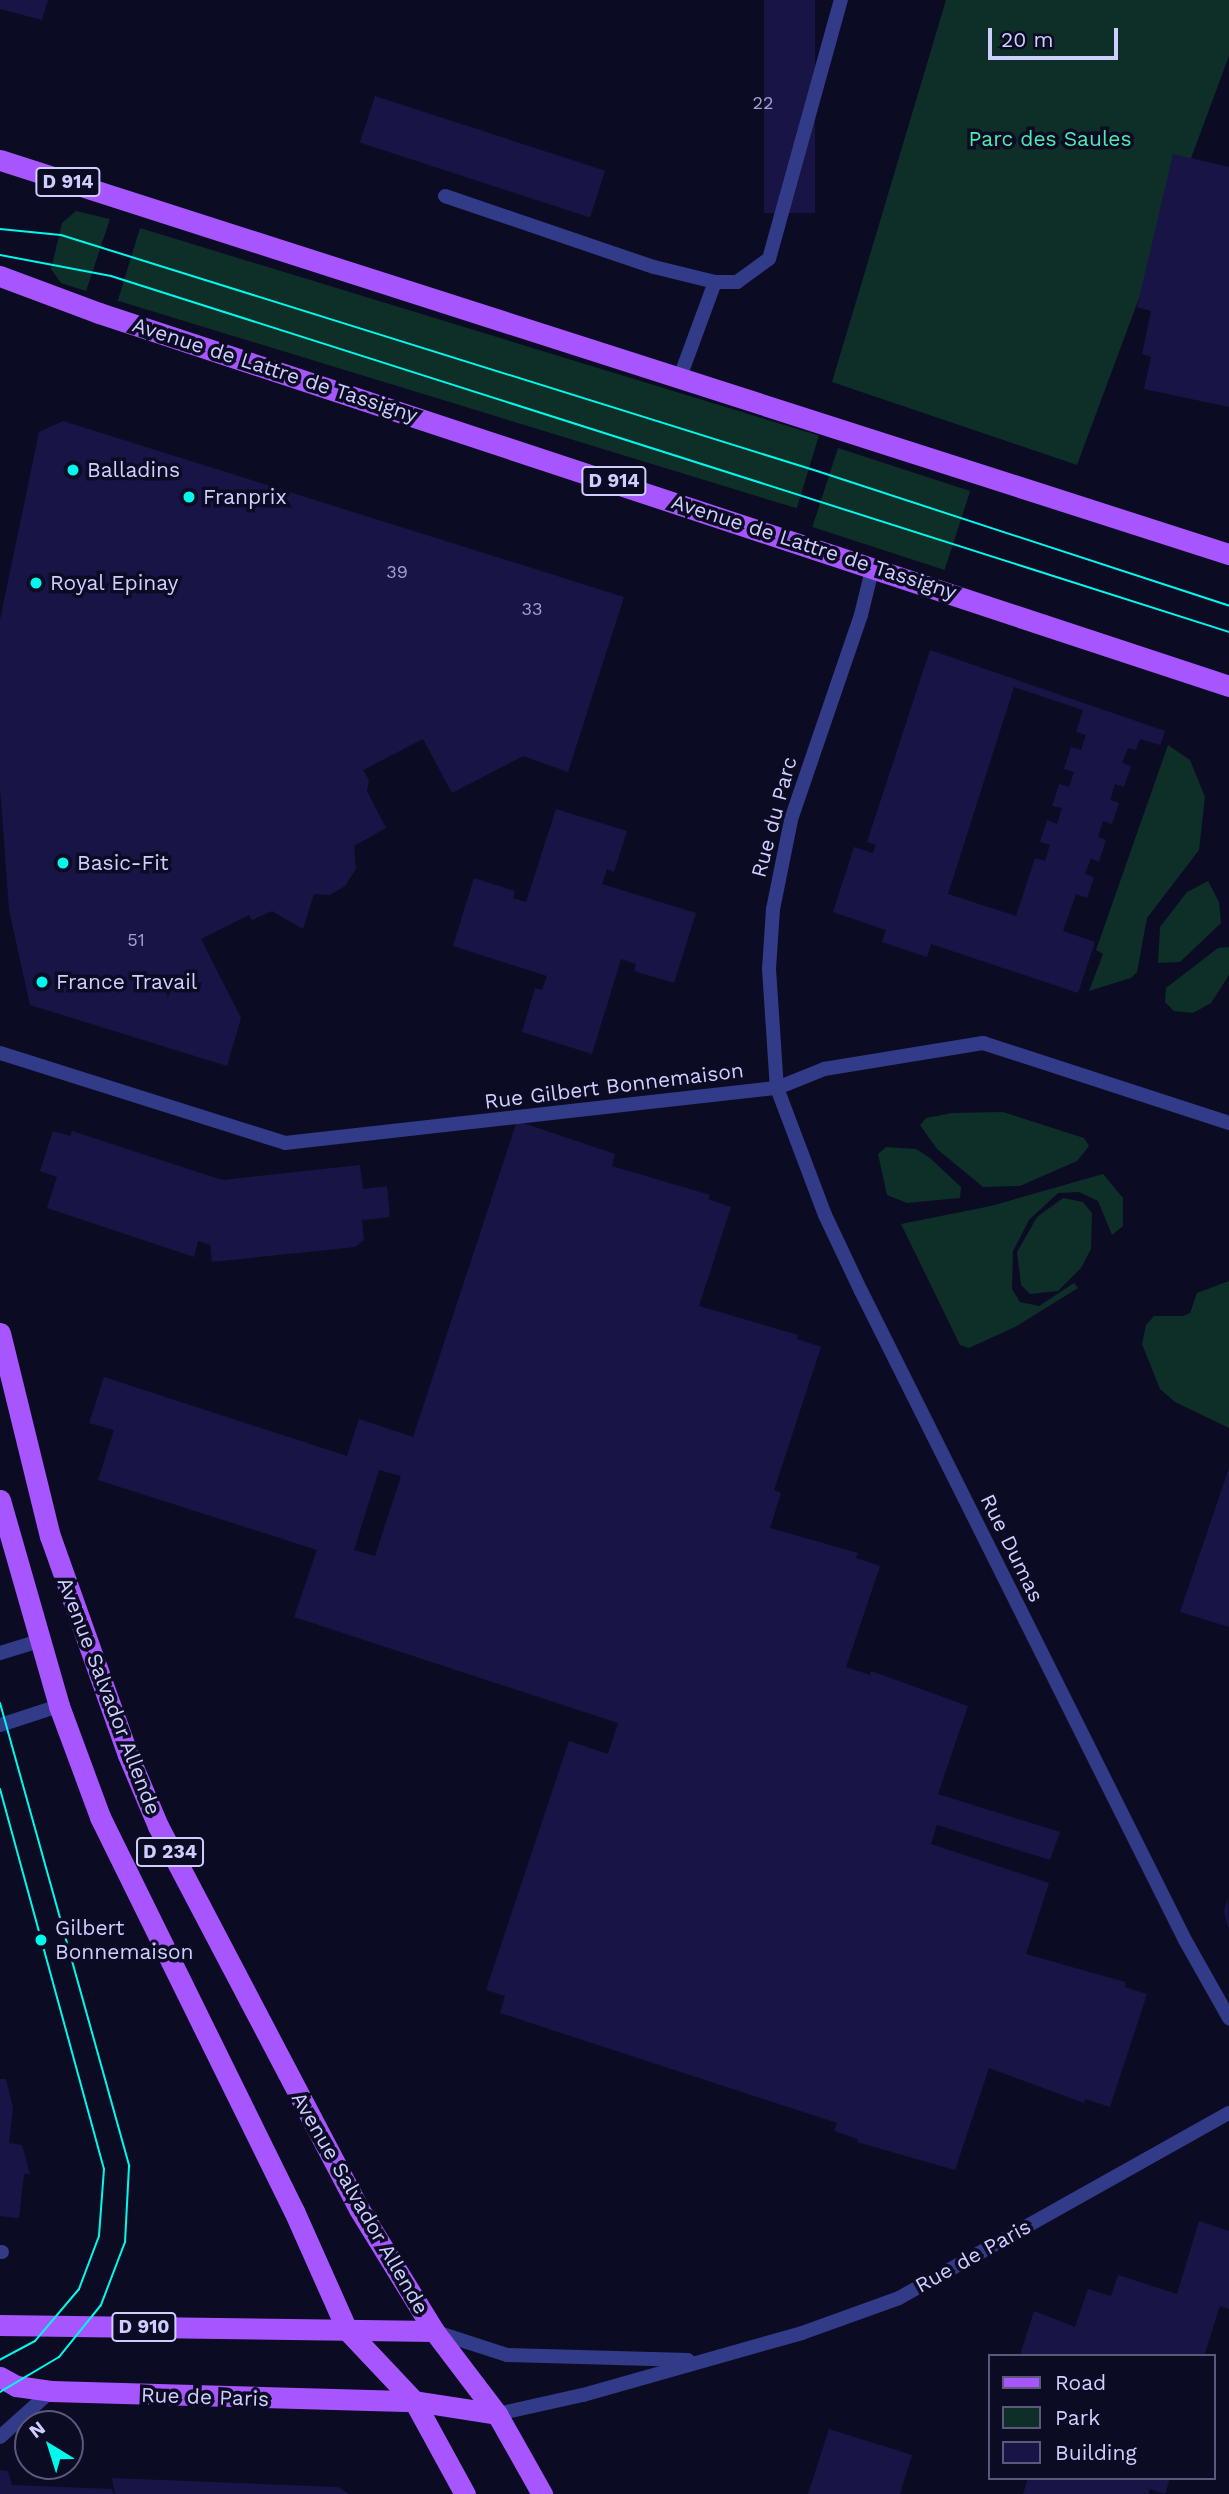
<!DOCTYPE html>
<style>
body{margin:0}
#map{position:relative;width:1229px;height:2494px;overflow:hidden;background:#0c0b24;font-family:"Work Sans",sans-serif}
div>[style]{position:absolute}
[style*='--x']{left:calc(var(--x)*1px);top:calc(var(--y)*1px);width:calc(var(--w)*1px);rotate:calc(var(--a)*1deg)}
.green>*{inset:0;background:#0e2e28;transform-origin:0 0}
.building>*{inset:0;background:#181546;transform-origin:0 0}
.lane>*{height:14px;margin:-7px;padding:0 7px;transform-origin:7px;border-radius:7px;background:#313b88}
.street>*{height:14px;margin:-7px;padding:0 7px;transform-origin:7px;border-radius:7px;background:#313b88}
.primary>*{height:21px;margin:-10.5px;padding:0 10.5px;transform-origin:10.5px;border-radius:10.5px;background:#a655ff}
.tram>*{height:2px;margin:-1px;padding:0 1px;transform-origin:1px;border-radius:1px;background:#00f9ed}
.dots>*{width:19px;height:19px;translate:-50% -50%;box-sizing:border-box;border:4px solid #0c0b24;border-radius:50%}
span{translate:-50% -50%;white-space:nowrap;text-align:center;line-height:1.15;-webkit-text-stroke:7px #0c0b24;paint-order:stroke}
.number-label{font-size:18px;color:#a0a0d1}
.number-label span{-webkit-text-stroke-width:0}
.shield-label span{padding:2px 5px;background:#0c0b24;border:2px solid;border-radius:5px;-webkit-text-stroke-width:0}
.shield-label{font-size:19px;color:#cecfff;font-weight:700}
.park-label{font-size:21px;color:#4decad}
.street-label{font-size:21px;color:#cecfff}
.poi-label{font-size:21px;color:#cecfff}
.left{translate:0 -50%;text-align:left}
.legend{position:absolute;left:988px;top:2354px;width:228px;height:126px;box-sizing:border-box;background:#0c0b24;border:2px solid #5a597c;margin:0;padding:9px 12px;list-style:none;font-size:21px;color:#cecfff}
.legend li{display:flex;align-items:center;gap:14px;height:35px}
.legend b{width:35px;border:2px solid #5a597c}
.north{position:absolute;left:14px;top:2410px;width:70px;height:70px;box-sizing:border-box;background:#0c0b24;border:2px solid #5a597c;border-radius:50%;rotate:322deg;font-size:19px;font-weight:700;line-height:28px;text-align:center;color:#cecfff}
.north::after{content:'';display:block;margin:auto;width:24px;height:32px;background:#00f9ed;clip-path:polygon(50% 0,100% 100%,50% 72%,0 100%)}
.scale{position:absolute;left:988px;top:28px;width:130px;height:32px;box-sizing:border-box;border:4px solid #cecfff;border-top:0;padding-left:9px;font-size:21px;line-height:24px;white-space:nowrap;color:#cecfff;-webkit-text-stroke:5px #0c0b24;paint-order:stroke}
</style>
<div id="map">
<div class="green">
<div style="clip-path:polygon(946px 0,1229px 0,1229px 56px,1077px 465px,832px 382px)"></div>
<div style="clip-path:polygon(76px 211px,110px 219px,86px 291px,61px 283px,51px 269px,62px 223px)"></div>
<div style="left:140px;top:228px;width:710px;height:76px;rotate:17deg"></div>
<div style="left:838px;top:448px;width:139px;height:83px;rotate:18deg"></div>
<div style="clip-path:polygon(1168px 745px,1190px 760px,1205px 797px,1199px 850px,1147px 918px,1137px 972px,1131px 978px,1089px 991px,1103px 954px,1096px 950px)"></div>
<div style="clip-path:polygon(1208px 881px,1219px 902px,1221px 923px,1180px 962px,1158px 963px,1160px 927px,1187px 892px)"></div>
<div style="clip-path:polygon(1229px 947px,1229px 975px,1211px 1003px,1193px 1013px,1174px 1011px,1165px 1002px,1166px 988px,1218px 948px)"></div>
<div style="clip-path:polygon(1003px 1112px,1084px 1138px,1089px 1146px,1077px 1161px,1020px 1186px,983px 1187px,937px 1149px,920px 1125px,926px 1118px,952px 1113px)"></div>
<div style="clip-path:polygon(886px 1147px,916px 1149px,930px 1158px,961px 1187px,960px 1198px,907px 1203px,887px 1195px,878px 1154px)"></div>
<div style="clip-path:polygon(1103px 1174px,1123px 1198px,1123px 1226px,1112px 1235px,1098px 1201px,1079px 1192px,1058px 1193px,1029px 1220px,1013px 1251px,1012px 1289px,1020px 1302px,1039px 1306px,1074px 1283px,1078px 1288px,1015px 1327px,969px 1348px,960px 1345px,901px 1224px,991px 1206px)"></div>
<div style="clip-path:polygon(1063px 1198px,1083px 1202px,1092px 1213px,1091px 1249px,1081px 1268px,1058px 1291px,1030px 1294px,1021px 1285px,1017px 1252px,1037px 1217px)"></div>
<div style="clip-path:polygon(1229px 1281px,1229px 1428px,1175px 1402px,1160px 1389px,1142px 1344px,1146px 1325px,1154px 1316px,1183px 1316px,1190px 1313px,1197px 1293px)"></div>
</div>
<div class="building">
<div style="clip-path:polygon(0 0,48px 0,42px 20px,0 9px)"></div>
<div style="left:764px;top:0;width:51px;height:213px"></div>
<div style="left:375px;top:96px;width:242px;height:49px;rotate:18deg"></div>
<div style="clip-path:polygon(1173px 154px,1229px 167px,1229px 407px,1144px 389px,1151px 357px,1142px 354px,1151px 311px,1137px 307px)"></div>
<div style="clip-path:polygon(63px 421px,624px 597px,568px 772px,523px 756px,452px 793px,423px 739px,363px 770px,369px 780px,367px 791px,386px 828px,354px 846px,356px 869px,345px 886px,330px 895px,314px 894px,303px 929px,272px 911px,252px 920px,249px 915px,201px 939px,241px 1018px,227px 1066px,30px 1005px,9px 910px,0 787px,0 620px,39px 432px)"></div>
<div style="clip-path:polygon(evenodd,930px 650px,1165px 731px,1160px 745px,1140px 739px,1136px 750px,1128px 748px,1122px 763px,1131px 766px,1124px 787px,1115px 784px,1110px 800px,1119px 803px,1112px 824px,1103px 821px,1098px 837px,1106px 840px,1099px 862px,1091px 858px,1085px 874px,1094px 877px,1087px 898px,1076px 894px,1063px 931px,1095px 942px,1078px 993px,931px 944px,927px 957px,882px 942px,886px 930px,833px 912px,854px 847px,873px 853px,876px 845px,867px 842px,930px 650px,1014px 687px,1083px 710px,1076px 732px,1086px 735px,1081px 750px,1071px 747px,1064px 769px,1074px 772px,1069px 787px,1059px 784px,1052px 806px,1062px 808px,1057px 824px,1047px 820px,1040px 842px,1050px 845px,1045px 861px,1035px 858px,1016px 916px,948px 894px,1014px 687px)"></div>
<div style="clip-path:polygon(556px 809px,627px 831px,614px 872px,607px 869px,602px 884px,696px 913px,674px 983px,634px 971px,636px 964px,621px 959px,592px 1054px,522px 1032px,535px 988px,542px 990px,547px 976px,453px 946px,474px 878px,515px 891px,513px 898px,526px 902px)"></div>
<div style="clip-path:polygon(evenodd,517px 1121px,615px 1154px,612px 1166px,710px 1195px,708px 1199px,731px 1207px,699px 1306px,798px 1335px,797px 1339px,821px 1347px,774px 1490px,781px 1493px,770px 1528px,858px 1553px,856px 1558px,880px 1566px,846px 1667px,870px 1675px,871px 1671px,968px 1706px,938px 1794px,1060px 1832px,1050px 1860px,937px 1825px,931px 1844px,1049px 1883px,1026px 1954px,1125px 1982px,1125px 1987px,1147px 1994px,1110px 2107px,1085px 2099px,1084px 2103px,989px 2068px,955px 2170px,857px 2142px,858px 2139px,834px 2131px,837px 2123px,500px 2013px,505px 1996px,486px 1990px,569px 1741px,608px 1754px,618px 1723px,294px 1617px,317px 1550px,98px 1480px,114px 1430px,89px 1423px,104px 1377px,347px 1456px,359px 1419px,413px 1437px,517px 1121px,379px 1470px,401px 1476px,375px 1556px,354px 1550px,379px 1470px)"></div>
<div style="clip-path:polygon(53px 1131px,70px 1136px,72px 1131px,222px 1180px,360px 1165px,363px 1189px,387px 1186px,390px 1217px,362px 1220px,364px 1240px,355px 1247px,212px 1262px,210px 1245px,198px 1241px,194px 1257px,47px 1208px,57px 1177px,40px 1171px)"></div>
<div style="clip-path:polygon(1229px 1468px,1229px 1627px,1180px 1612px)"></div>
<div style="clip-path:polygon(1228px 1898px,1229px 1927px,1228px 1927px,1224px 1911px)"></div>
<div style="clip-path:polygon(0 2079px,6px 2079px,13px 2108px,9px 2143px,22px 2145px,30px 2174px,24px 2174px,19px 2218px,0 2216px)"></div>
<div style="clip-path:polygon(1199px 2221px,1229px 2231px,1229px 2309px,1220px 2306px,1204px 2356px,1020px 2355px,1034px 2311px,1075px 2327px,1088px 2289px,1111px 2296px,1118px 2275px,1177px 2294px)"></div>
<div style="clip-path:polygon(829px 2429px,912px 2455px,900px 2494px,808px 2494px)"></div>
<div style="clip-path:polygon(0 2470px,8px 2471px,12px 2485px,112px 2489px,114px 2494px,0 2494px)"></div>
<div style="clip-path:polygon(112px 2478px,338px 2487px,349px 2494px,115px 2494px)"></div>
<div style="clip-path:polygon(1028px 2478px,1170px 2478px,1165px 2494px,1150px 2489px,1148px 2494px,1023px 2494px)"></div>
</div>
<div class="lane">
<div style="--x:445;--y:196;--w:221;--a:18.8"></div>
<div style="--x:654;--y:267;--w:63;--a:13.8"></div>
<div style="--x:680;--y:377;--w:101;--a:-69.8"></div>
<div style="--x:715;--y:282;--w:22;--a:0"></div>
<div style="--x:737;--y:282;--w:39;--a:-36"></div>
<div style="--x:769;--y:259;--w:269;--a:-74.5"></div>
<div style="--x:0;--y:1653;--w:41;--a:-17.1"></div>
<div style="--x:0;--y:1725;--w:62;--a:-17.9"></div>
<div style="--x:0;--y:2252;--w:2;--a:0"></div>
</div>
<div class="street">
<div style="--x:873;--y:566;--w:50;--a:103.8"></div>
<div style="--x:861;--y:615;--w:217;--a:108.9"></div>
<div style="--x:791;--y:820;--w:91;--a:101.4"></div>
<div style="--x:773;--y:909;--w:60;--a:93.8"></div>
<div style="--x:769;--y:969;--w:119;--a:86.2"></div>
<div style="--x:777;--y:1088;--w:136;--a:69.3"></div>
<div style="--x:825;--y:1215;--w:84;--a:64.7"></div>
<div style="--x:861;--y:1291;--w:725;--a:63.47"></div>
<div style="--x:1185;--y:1940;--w:90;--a:60.6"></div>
<div style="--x:0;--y:1053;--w:299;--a:17.5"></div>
<div style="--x:285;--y:1143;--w:495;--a:-6.4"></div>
<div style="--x:777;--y:1088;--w:51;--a:-22"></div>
<div style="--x:824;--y:1069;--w:161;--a:-9.3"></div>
<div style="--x:983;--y:1043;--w:259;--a:18"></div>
<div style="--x:436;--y:2332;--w:75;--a:17.9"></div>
<div style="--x:507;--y:2355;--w:181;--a:1.6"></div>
<div style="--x:497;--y:2414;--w:88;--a:-12.5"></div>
<div style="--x:583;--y:2395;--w:228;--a:-15.8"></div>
<div style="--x:802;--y:2333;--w:103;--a:-19.8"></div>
<div style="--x:899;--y:2298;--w:378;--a:-29.3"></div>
<div style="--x:0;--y:2437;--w:69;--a:-42"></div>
</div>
<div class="primary">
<div style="--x:0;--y:160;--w:1291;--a:17.78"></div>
<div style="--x:0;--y:276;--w:106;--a:20.5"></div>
<div style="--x:99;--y:313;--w:1190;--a:18.27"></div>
<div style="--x:0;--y:1333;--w:209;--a:76.2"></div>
<div style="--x:50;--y:1536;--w:232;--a:70.4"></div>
<div style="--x:128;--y:1755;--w:77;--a:67.1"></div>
<div style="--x:158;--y:1826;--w:433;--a:62.3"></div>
<div style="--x:359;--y:2209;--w:143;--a:58.4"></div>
<div style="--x:434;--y:2331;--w:104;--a:52.8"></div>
<div style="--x:497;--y:2414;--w:92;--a:60.6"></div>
<div style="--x:0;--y:1500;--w:214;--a:74"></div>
<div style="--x:59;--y:1706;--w:118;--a:69.7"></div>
<div style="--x:100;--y:1817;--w:439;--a:63.8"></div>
<div style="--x:294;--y:2211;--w:130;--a:66"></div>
<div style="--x:347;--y:2330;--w:98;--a:46.7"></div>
<div style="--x:414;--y:2401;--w:106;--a:61.3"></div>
<div style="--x:0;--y:2325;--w:434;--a:0.8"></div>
<div style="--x:0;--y:2377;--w:18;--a:29"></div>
<div style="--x:16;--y:2386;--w:35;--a:8"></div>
<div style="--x:51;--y:2391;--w:363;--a:1.6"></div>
<div style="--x:414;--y:2401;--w:84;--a:8.9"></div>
</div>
<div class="tram">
<div style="--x:0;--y:229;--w:61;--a:5.6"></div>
<div style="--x:61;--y:235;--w:792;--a:17.34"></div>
<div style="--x:817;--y:471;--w:434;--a:18.1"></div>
<div style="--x:0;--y:255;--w:113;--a:10.7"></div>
<div style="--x:111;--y:276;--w:1173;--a:17.66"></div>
<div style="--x:0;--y:1703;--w:481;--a:74.4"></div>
<div style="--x:129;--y:2166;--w:76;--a:93"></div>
<div style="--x:125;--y:2242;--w:67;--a:110.9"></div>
<div style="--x:101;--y:2305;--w:67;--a:128.9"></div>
<div style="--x:59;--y:2357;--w:69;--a:149.3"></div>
<div style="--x:0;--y:1789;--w:394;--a:74.7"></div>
<div style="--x:104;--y:2169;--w:67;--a:94.3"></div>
<div style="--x:99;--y:2236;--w:57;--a:110.7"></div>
<div style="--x:79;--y:2289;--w:68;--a:130.2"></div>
<div style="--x:35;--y:2341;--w:40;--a:152"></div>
</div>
<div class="dots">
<div style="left:73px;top:470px;background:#00f9ed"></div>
<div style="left:189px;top:497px;background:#00f9ed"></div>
<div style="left:36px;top:583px;background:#00f9ed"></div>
<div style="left:63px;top:863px;background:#00f9ed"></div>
<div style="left:42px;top:982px;background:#00f9ed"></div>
<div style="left:41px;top:1940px;background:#00f9ed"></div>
</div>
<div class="number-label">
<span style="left:763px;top:103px">22</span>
<span style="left:397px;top:572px">39</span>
<span style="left:532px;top:609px">33</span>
<span style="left:136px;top:940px">51</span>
</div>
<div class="shield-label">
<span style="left:68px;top:182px">D 914</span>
<span style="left:614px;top:481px">D 914</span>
<span style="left:170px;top:1852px">D 234</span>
<span style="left:144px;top:2327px">D 910</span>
</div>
<div class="park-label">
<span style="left:1050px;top:139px">Parc des Saules</span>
</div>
<div class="street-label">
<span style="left:275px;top:370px;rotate:18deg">Avenue de Lattre de Tassigny</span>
<span style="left:814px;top:547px;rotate:18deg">Avenue de Lattre de Tassigny</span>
<span style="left:774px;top:817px;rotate:-75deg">Rue du Parc</span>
<span style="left:614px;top:1086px;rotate:-7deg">Rue Gilbert Bonnemaison</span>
<span style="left:1012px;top:1548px;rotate:64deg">Rue Dumas</span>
<span style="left:109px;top:1696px;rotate:69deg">Avenue Salvador Allende</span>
<span style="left:360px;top:2203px;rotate:60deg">Avenue Salvador Allende</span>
<span style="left:973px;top:2256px;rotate:-29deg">Rue de Paris</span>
<span style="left:205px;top:2397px;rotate:2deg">Rue de Paris</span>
</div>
<div class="poi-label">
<span class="left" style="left:87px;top:470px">Balladins</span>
<span class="left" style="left:203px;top:497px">Franprix</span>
<span class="left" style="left:50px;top:583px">Royal Epinay</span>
<span class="left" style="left:77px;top:863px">Basic-Fit</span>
<span class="left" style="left:56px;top:982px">France Travail</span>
<span class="left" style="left:55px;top:1940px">Gilbert<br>Bonnemaison</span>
</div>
<ul class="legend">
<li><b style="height:9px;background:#a655ff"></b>Road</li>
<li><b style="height:19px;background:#0e2e28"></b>Park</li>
<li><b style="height:19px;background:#181546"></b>Building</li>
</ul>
<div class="north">N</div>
<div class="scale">20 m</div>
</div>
